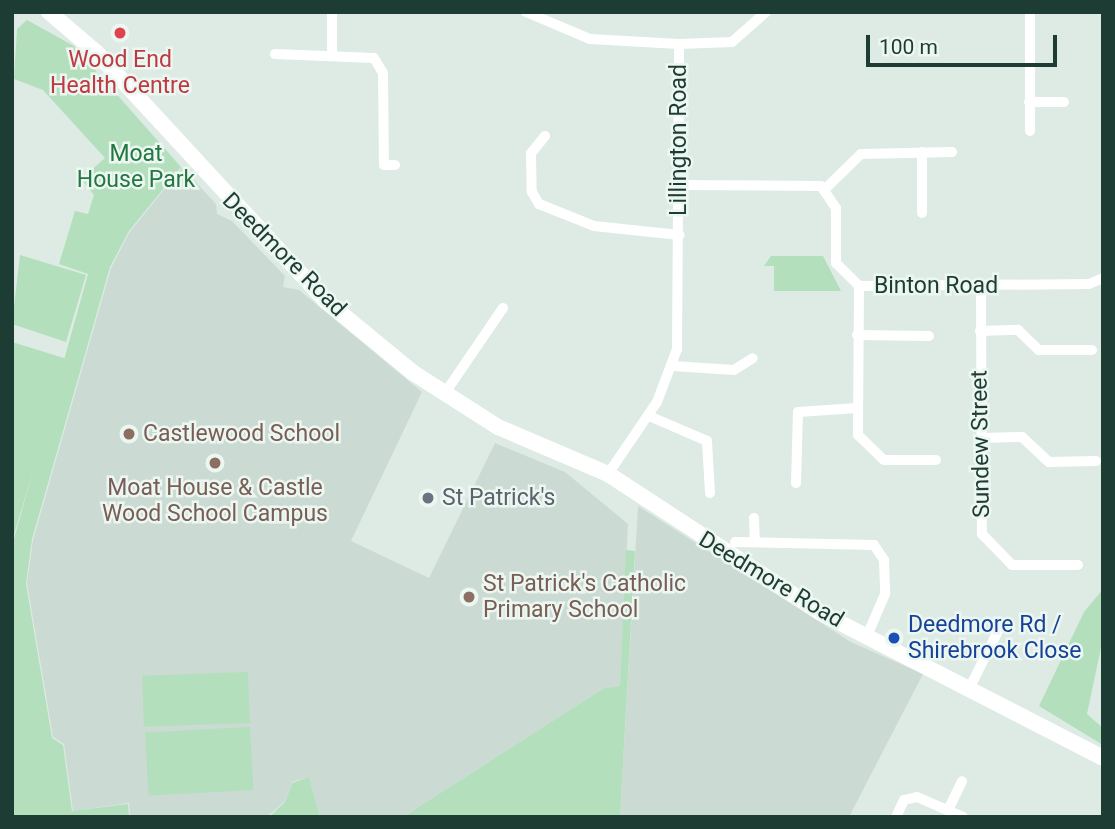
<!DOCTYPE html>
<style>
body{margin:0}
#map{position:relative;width:1115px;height:829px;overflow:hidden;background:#ddebe4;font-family:Roboto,sans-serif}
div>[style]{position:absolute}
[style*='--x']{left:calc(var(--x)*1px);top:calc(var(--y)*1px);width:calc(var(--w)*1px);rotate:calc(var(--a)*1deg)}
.built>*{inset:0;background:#cbdbd3}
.green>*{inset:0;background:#b3dfbd;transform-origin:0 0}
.street>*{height:10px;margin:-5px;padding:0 5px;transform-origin:5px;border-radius:5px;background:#fff}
.secondary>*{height:16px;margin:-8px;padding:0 8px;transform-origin:8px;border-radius:8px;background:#fff}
.dots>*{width:19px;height:19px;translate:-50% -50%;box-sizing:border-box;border:4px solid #edf7f2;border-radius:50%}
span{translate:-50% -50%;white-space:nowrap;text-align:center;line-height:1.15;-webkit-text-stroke:5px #edf7f2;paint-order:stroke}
.health-label{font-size:23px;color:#be3a42}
.street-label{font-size:23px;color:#1d3c33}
.park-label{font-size:23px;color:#237741}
.education-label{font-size:23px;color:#785e54}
.left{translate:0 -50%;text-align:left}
.worship-label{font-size:23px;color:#5b616d}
.transit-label{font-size:23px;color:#164399}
.frame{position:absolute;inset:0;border:14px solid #1d3c33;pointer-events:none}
.scale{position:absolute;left:866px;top:35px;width:191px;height:32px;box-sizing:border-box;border:4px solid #1d3c33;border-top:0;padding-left:9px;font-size:21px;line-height:24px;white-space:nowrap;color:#1d3c33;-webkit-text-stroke:5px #edf7f2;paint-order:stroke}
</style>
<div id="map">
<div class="built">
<div style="clip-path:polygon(182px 167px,216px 204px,217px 214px,232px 221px,285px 276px,283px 287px,299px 290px,422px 392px,351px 541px,429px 578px,495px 443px,565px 472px,628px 524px,620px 686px,604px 688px,403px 817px,320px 817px,309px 777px,292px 782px,285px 801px,267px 817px,130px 817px,129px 803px,73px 811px,64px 744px,53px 737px,27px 583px,33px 540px,111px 268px,129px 233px)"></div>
<div style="clip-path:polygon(638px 506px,851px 642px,923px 674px,849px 817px,620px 817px)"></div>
</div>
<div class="green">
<div style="clip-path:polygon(27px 20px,74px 46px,181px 167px,129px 231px,110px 267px,32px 539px,26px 584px,52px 738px,63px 745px,72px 811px,128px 804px,129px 817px,12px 817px,12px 546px,88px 274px,59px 264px,75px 211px,88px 214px,94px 195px,81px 179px,105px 158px,43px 90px,14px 79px,17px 29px)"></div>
<div style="clip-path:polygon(20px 255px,86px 275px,66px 342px,12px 324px)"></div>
<div style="clip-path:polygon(771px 256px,823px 256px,841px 291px,774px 291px,774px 266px,764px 266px)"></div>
<div style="clip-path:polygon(12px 342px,67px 359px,12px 541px)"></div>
<div style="clip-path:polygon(626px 550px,635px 551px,620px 817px,403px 817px,604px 688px,620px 686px)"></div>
<div style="clip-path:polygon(1103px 589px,1103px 638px,1087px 714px,1103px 728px,1103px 745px,1039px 706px,1084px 612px)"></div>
<div style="left:248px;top:672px;width:51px;height:106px;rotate:88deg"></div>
<div style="left:250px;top:727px;width:63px;height:105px;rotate:87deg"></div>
<div style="clip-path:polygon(309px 777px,320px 817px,269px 817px,285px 802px,292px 783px)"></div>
</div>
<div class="street">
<div style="--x:332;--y:12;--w:42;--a:90"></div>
<div style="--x:526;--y:12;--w:69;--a:22.9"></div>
<div style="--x:590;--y:39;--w:89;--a:3.2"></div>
<div style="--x:679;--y:44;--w:53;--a:-2.2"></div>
<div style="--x:732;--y:42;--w:45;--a:-41.4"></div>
<div style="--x:275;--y:54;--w:99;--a:2.3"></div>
<div style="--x:374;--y:58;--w:17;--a:59"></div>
<div style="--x:383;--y:73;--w:92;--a:89.4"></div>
<div style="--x:384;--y:165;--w:11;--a:0"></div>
<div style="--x:1029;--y:102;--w:35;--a:0"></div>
<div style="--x:1030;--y:131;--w:119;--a:-90"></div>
<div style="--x:545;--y:136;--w:22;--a:129"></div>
<div style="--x:531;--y:153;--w:39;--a:89"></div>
<div style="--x:532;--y:192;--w:14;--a:60"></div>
<div style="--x:539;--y:204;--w:59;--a:21.8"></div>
<div style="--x:594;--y:226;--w:86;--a:6"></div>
<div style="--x:680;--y:185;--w:141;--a:0.4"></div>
<div style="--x:821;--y:186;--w:27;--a:56"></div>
<div style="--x:836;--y:208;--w:55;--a:90"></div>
<div style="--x:836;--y:263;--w:33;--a:45"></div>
<div style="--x:859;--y:286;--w:230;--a:-0.5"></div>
<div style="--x:1089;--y:284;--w:15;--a:-23"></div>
<div style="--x:825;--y:189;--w:50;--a:-44.2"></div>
<div style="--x:861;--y:154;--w:91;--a:-1.3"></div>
<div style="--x:922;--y:213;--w:61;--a:-90"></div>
<div style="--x:859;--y:286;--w:149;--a:90.4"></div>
<div style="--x:858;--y:435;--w:36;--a:44"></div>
<div style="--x:884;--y:460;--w:52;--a:0"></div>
<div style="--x:981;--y:286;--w:248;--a:89.8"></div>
<div style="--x:982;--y:534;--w:43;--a:45.9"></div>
<div style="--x:1012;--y:565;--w:66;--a:0"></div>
<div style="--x:980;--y:331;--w:38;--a:-2"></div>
<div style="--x:1018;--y:330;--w:29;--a:44"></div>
<div style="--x:1039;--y:350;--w:53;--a:0"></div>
<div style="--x:857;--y:335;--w:72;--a:0.8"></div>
<div style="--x:673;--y:366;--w:61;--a:3.8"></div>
<div style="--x:734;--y:370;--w:22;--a:-32"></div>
<div style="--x:445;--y:393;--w:103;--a:-55.7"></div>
<div style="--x:649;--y:416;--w:63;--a:23.3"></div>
<div style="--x:707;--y:441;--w:52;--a:86.7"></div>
<div style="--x:981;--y:438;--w:41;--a:-1.4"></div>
<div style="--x:1022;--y:437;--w:37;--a:43"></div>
<div style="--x:1049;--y:462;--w:47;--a:-1.2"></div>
<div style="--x:608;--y:474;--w:87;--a:-55.8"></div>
<div style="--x:657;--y:402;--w:57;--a:-69.3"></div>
<div style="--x:677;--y:349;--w:305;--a:-89.6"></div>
<div style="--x:796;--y:483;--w:71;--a:-88.4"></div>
<div style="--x:798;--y:412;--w:59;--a:-3.9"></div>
<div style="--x:754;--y:518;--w:24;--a:88"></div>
<div style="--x:735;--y:542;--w:139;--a:1.2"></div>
<div style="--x:874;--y:545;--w:18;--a:56"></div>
<div style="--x:884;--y:560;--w:34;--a:88"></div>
<div style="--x:885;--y:594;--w:46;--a:113.2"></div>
<div style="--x:970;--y:687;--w:67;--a:-63.4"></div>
<div style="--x:948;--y:810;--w:32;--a:-64"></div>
<div style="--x:896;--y:817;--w:19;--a:-65"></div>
<div style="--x:904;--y:800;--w:13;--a:-13"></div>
<div style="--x:917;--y:797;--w:50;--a:23.5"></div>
</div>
<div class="secondary">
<div style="--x:49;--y:12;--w:63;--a:40.5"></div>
<div style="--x:97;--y:53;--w:338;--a:47.3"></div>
<div style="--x:326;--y:301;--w:112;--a:39.5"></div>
<div style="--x:412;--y:372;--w:102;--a:32.6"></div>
<div style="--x:498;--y:427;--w:120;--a:23.1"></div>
<div style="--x:608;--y:474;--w:254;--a:33.1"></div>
<div style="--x:821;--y:613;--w:317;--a:27.2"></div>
</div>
<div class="dots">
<div style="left:120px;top:33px;background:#e0444e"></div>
<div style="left:129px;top:434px;background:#8d6e63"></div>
<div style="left:215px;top:463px;background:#8d6e63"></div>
<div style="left:428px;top:498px;background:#6b7280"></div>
<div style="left:469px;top:597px;background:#8d6e63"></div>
<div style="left:894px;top:638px;background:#1a4fb4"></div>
</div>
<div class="health-label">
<span style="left:120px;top:73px">Wood End<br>Health Centre</span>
</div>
<div class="street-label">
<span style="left:679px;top:140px;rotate:-90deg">Lillington Road</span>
<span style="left:284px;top:255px;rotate:45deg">Deedmore Road</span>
<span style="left:936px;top:286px">Binton Road</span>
<span style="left:981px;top:444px;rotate:-91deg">Sundew Street</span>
<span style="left:771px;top:580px;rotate:31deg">Deedmore Road</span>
</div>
<div class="park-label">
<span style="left:136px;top:167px">Moat<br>House Park</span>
</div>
<div class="education-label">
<span class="left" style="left:143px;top:434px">Castlewood School</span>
<span style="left:215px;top:501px">Moat House &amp; Castle<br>Wood School Campus</span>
<span class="left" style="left:483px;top:597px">St Patrick's Catholic<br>Primary School</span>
</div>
<div class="worship-label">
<span class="left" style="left:442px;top:498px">St Patrick's</span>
</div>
<div class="transit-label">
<span class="left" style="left:908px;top:638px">Deedmore Rd /<br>Shirebrook Close</span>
</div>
<div class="frame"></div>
<div class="scale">100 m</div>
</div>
